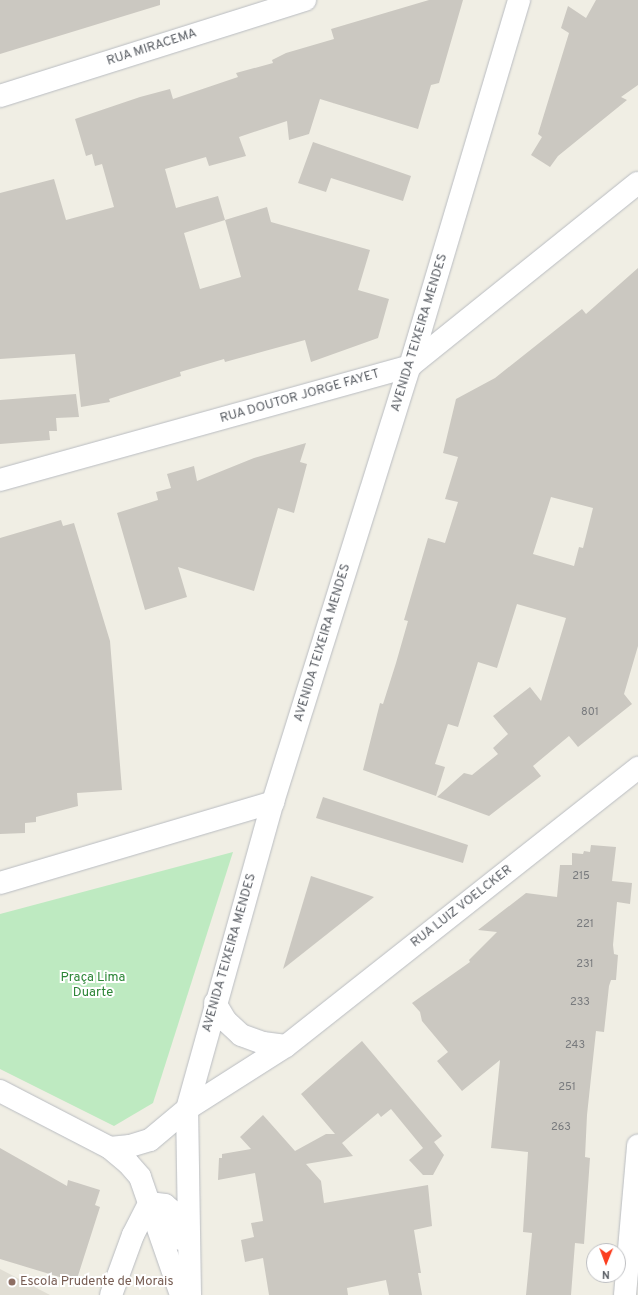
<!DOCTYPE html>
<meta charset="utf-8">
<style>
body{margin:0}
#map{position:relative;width:638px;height:1295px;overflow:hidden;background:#f0eee4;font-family:Overpass,sans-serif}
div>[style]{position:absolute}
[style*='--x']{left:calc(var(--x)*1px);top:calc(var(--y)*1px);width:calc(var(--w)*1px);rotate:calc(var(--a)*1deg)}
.education>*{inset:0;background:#e0ddd3}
.green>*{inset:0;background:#beeac1}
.building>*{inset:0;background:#cbc8c1}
.roads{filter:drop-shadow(0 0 1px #b9bcc1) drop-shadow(0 0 1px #b9bcc1)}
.street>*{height:22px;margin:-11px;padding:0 11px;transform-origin:11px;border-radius:11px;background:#fff}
.secondary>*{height:22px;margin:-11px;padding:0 11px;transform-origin:11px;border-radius:11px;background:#fff}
.dots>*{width:11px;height:11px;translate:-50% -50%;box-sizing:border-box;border:2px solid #fff;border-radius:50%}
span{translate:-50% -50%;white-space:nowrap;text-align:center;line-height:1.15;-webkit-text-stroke:4px #fff;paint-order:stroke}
.number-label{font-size:11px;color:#787a7d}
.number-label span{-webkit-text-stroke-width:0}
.street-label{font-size:13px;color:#5c6066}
.park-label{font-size:13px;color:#2c8536}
.education-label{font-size:13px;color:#785e54}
.left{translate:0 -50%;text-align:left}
.north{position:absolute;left:586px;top:1243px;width:40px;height:40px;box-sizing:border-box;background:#fff;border:1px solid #bebfc2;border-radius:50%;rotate:181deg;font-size:11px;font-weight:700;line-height:16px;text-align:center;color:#5c6066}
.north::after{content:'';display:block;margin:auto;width:14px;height:18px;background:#fb3e1f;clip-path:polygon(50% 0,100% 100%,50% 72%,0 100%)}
</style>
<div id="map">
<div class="education">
<div style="clip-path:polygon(0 1269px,50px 1295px,0 1295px)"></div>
</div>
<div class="green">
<div style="clip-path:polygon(233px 852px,153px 1103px,114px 1126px,0 1069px,0 914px)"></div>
</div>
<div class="building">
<div style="clip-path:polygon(0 0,160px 0,160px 5px,0 54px)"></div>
<div style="clip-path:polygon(evenodd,429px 0,463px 0,439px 83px,431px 85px,418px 129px,320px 99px,309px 134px,289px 140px,287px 121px,239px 137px,246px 156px,209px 166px,206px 157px,165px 169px,176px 208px,218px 196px,225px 220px,267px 207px,271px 222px,370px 250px,358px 290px,389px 299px,378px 338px,311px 362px,305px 340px,225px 362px,224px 359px,180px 372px,181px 376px,109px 399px,110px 402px,81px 407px,75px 354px,0 359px,0 193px,54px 179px,66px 220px,114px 207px,102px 164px,95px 166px,92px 154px,86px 156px,75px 119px,140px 97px,170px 89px,173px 99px,238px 77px,236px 73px,273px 63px,272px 60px,286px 53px,334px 39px,331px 29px,429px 0,225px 220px,241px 277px,200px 289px,184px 233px,225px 220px)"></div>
<div style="clip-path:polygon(596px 0,638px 0,638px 85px,621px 97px,627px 100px,558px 156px,550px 167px,531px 155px,542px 137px,538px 134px,569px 33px,561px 28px,568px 6px,586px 18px)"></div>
<div style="clip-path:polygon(313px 142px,411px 176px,403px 201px,331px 178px,326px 192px,298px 183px)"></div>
<div style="clip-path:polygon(evenodd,638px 268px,638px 646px,624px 694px,632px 704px,578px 747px,569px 736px,533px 766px,541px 776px,489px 816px,437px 797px,464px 773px,472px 775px,498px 754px,493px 748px,508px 734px,493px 716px,530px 687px,541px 701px,566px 618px,517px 604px,497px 668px,478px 662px,458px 727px,448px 724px,435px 764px,445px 767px,436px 796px,363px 770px,380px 703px,383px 704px,396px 663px,408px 621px,404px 620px,428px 538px,445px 543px,458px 502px,445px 499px,458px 457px,443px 453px,456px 399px,495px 378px,582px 309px,586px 314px,638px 268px,551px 497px,593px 508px,583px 548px,579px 547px,574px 566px,533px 554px,551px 497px)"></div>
<div style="clip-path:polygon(76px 394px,79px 417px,56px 418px,57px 431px,49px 431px,50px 440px,0 444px,0 400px)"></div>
<div style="clip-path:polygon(306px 443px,300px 462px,307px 464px,294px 513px,278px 508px,254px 591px,178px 567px,187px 597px,145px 610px,117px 513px,158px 500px,156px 492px,171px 488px,167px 474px,194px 466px,197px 481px,254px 458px)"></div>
<div style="clip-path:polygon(61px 520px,63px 526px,74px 523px,110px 641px,122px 790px,77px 793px,78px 806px,36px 817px,36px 822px,25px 823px,25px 833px,0 834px,0 538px)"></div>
<div style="clip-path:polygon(323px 797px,468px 845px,463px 863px,316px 818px)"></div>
<div style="clip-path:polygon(591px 845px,616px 847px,612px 881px,632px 883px,630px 904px,617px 902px,613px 945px,614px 954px,618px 955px,616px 980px,611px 980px,609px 986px,604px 1032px,596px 1031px,587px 1115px,585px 1157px,590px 1158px,584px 1244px,575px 1243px,571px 1295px,526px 1295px,532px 1233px,523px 1232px,528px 1152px,491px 1148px,500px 1060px,462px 1091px,437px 1061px,448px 1052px,422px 1021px,420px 1012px,412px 1003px,470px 962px,469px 960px,497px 932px,478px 930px,526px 893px,557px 897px,560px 865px,572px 865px,572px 853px,583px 854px,584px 851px,590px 852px)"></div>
<div style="clip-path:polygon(311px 876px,374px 897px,283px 969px)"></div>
<div style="clip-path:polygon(362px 1041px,442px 1136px,434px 1142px,444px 1155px,433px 1175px,423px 1175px,409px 1160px,423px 1148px,391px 1109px,381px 1117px,378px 1113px,342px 1143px,353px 1156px,306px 1164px,321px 1181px,324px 1203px,428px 1185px,432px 1226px,414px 1230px,421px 1273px,418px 1273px,422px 1295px,389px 1295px,386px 1280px,347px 1288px,348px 1295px,269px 1295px,263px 1258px,245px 1262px,241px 1240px,254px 1237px,251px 1223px,263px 1221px,255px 1173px,218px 1180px,219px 1158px,222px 1158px,222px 1154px,251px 1149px,240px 1137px,263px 1115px,295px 1151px,326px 1134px,335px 1134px,301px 1094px)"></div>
<div style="clip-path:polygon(0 1148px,67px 1186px,68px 1180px,100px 1190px,95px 1205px,100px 1207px,76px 1282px,0 1259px)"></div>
</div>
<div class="roads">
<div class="street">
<div style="--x:0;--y:96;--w:320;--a:-17.5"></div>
<div style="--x:0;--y:480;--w:426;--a:-15.5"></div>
<div style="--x:410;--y:366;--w:292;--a:-38.8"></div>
<div style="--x:0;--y:883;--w:285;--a:-16.5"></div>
<div style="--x:215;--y:1003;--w:21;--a:59"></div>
<div style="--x:226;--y:1021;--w:21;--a:43"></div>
<div style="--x:241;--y:1035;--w:23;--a:20"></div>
<div style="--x:263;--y:1043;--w:23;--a:7"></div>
<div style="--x:187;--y:1109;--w:117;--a:-32.5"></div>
<div style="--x:286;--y:1046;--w:449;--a:-38.3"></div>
<div style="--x:625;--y:1295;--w:150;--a:-85"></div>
</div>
<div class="secondary">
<div style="--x:0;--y:1091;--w:124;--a:27.4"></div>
<div style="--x:110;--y:1148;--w:23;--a:40"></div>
<div style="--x:128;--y:1163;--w:18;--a:49"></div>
<div style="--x:140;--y:1177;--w:125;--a:70.8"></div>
<div style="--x:110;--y:1148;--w:20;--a:-6"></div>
<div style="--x:130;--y:1146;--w:21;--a:-17"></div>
<div style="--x:150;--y:1140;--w:48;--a:-40"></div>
<div style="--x:111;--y:1295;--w:64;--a:-69.9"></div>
<div style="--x:133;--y:1235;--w:36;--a:-63"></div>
<div style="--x:149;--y:1203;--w:16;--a:7"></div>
<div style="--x:165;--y:1205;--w:9;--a:41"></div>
<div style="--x:172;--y:1211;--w:29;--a:74"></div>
<div style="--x:190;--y:1295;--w:186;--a:-90.9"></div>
<div style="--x:187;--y:1109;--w:319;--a:-74.4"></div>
<div style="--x:273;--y:802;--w:457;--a:-72.6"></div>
<div style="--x:410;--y:366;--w:382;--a:-73.4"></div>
</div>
</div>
<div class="dots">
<div style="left:12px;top:1282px;background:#8d6e63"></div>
</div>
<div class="number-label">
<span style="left:590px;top:712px">801</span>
<span style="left:581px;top:876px">215</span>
<span style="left:585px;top:924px">221</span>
<span style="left:585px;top:964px">231</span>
<span style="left:580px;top:1002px">233</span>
<span style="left:575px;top:1045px">243</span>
<span style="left:567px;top:1087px">251</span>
<span style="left:561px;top:1127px">263</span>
</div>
<div class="street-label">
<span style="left:152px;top:48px;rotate:-18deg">RUA MIRACEMA</span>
<span style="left:420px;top:333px;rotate:-73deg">AVENIDA TEIXEIRA MENDES</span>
<span style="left:300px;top:397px;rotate:-16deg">RUA DOUTOR JORGE FAYET</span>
<span style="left:323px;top:643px;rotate:-73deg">AVENIDA TEIXEIRA MENDES</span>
<span style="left:462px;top:907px;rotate:-38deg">RUA LUIZ VOELCKER</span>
<span style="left:230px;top:953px;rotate:-74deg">AVENIDA TEIXEIRA MENDES</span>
</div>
<div class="park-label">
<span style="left:93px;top:986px">Praça Lima<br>Duarte</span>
</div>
<div class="education-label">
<span class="left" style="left:20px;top:1282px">Escola Prudente de Morais</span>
</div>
<div class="north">N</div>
</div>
